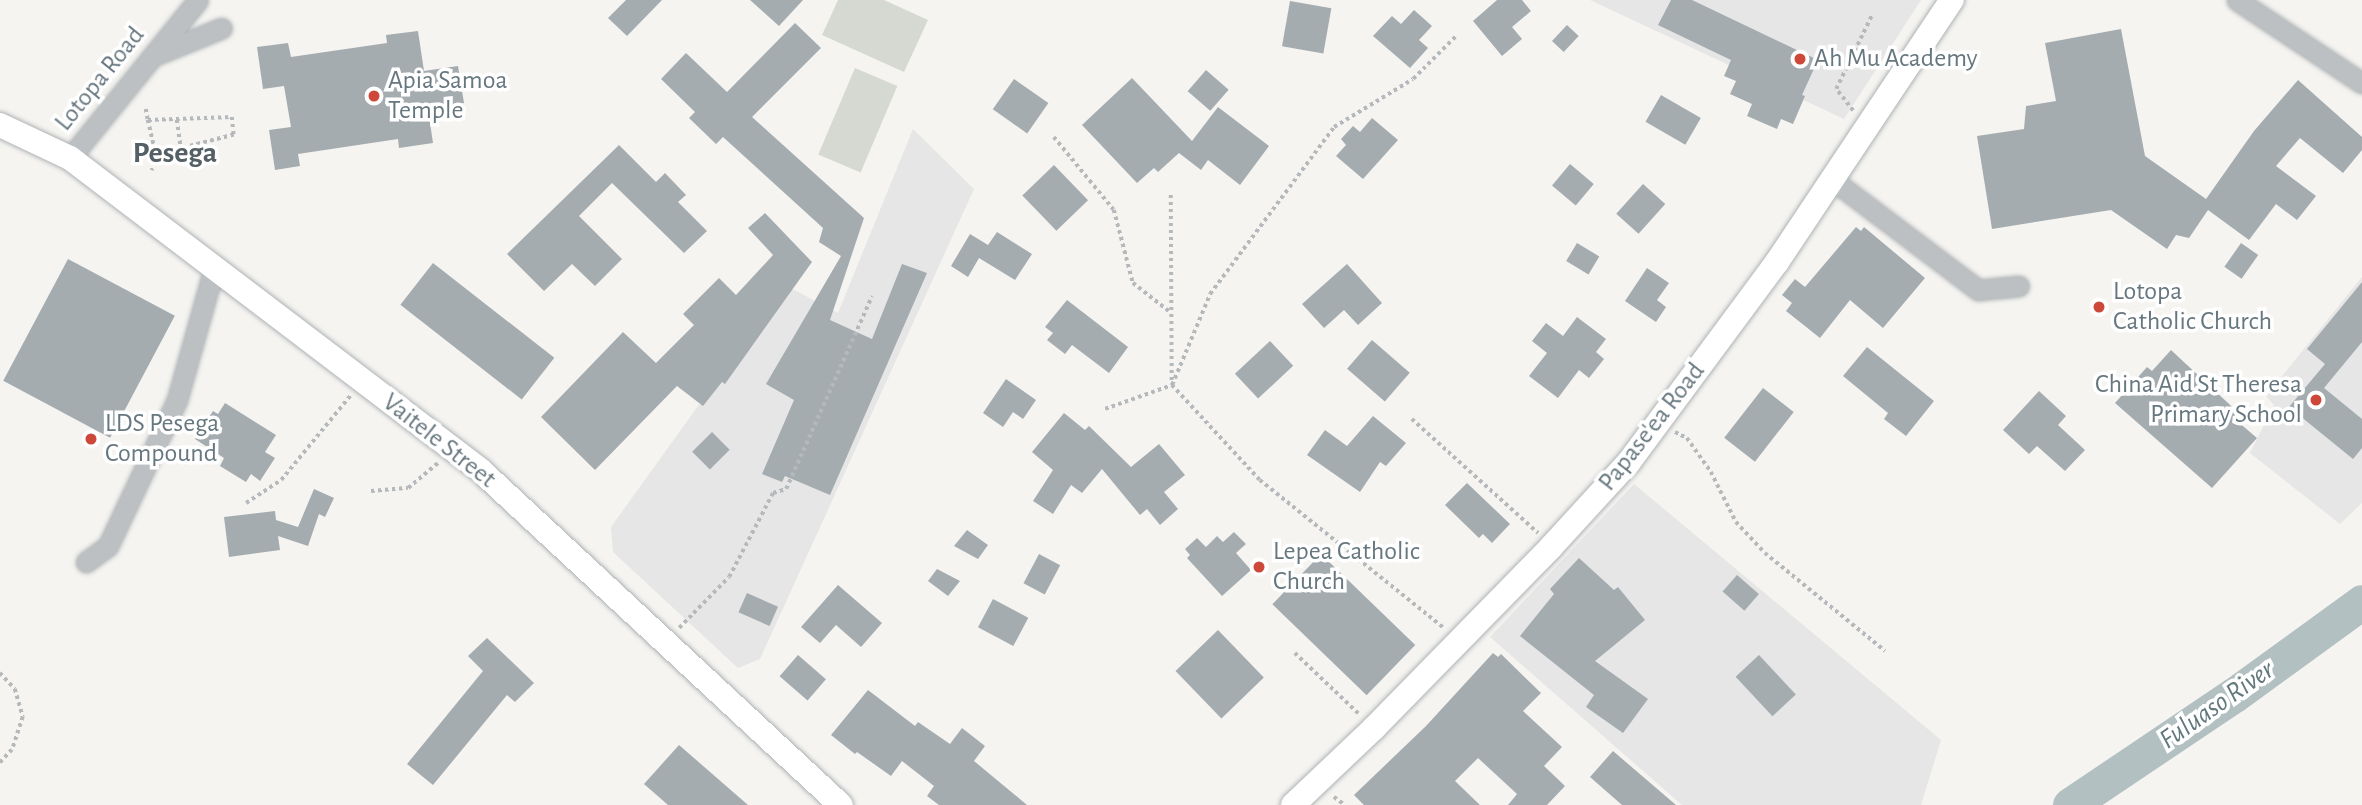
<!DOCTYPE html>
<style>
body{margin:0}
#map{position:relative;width:2362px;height:805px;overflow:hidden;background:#f5f4f1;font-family:"Alegreya Sans",sans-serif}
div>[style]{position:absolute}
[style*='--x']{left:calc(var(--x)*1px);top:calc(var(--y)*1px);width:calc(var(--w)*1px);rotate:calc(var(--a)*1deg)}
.built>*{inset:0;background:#e5e6e5}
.green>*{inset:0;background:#d5d9d1;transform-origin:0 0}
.river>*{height:35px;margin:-17.5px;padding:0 17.5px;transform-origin:17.5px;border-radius:17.5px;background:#b2c0c2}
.building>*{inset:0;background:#a4acb0;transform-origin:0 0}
.path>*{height:3.5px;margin-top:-1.75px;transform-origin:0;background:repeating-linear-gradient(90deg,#b6b9bb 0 3.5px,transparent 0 7px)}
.roads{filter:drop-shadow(0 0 2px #aeb3b5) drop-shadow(0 0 2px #aeb3b5)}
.minor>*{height:19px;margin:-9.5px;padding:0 9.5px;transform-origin:9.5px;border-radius:9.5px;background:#bcc0c3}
.major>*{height:24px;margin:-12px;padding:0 12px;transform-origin:12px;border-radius:12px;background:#fff}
.dots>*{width:19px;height:19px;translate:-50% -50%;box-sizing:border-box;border:4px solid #fff;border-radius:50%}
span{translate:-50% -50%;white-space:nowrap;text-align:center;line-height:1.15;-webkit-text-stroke:7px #fff;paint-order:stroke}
.poi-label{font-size:26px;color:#67777f}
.left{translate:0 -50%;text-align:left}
.right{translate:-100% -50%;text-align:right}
.street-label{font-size:26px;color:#67777f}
.water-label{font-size:28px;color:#63787c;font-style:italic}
.quarter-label{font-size:30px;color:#546065;font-weight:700}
</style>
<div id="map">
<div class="built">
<div style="clip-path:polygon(1590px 0,1921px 0,1844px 119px)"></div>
<div style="clip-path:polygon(913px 129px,974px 189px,760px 659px,738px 668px,613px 552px,611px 527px,785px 285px,838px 313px)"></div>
<div style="clip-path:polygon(2362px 277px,2362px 503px,2340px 524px,2250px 453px,2274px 405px,2266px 396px)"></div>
<div style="clip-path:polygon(1634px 484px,1941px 740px,1921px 805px,1682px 805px,1490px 637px)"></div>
</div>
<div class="green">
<div style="clip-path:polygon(838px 0,884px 0,928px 20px,904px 72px,822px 35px)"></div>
<div style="left:855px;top:68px;width:46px;height:94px;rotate:23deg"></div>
</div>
<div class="river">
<div style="--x:2070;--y:805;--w:197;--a:-33.9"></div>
<div style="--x:2234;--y:695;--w:158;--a:-36"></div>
</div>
<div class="building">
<div style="clip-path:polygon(626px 0,662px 0,627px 36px,608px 18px)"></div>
<div style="clip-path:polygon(750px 0,803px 0,779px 26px)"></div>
<div style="clip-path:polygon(1497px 0,1522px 0,1531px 11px,1512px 27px,1522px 39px,1502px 56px,1473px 21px)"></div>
<div style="clip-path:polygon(1671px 0,1692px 0,1818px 60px,1802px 95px,1805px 96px,1793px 124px,1781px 119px,1777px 129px,1747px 116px,1752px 104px,1730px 94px,1736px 81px,1724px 76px,1731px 60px,1658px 25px)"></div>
<div style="left:1290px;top:1px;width:42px;height:46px;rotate:10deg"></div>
<div style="clip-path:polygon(1414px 10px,1432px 26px,1419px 40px,1428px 48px,1410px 68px,1373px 36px,1392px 16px,1401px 24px)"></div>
<div style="clip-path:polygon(795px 23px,821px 48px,752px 117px,864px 218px,830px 320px,872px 339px,902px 264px,927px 273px,830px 495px,785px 476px,782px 482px,762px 474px,794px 400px,766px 384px,841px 256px,819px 242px,823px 228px,723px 137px,716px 144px,689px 118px,695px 112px,661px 79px,686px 53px,727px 92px)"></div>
<div style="left:1567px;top:25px;width:16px;height:22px;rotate:43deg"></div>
<div style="clip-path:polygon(2121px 29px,2145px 156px,2206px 199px,2254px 131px,2298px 80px,2362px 137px,2362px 150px,2343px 173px,2300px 138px,2276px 166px,2316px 196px,2297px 220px,2276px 204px,2249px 240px,2208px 210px,2189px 238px,2176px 235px,2167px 249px,2111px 210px,1992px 229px,1977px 136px,2024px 129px,2026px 106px,2056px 101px,2045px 43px)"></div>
<div style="clip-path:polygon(418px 31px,424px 71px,458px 66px,464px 103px,428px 109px,433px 143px,399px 148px,398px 139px,298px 154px,300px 166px,275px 170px,269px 130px,291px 127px,284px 86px,263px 89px,257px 47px,288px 43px,291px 57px,387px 43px,386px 35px)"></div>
<div style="left:1206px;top:70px;width:30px;height:28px;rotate:41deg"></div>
<div style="clip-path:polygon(1132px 78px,1192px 141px,1218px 107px,1269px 146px,1240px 185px,1208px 160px,1201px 170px,1179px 153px,1158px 172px,1154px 168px,1137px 183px,1082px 125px)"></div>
<div style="left:1014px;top:79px;width:42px;height:37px;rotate:35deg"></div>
<div style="left:1661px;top:95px;width:46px;height:31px;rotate:30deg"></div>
<div style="clip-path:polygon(1372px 118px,1398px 140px,1363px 179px,1336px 156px,1346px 145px,1341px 139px,1353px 126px,1360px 132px)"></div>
<div style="clip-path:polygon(619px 145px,656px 182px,665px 173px,686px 195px,678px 202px,707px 231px,684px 253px,612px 183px,579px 216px,622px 259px,595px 286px,572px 264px,544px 291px,507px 254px)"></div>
<div style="left:1570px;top:164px;width:31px;height:28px;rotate:40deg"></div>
<div style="left:1054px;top:165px;width:49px;height:44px;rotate:46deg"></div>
<div style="left:1643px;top:184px;width:30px;height:40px;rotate:42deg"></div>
<div style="clip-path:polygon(765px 213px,812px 262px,725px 384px,722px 382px,703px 406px,677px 386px,595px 470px,541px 417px,623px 332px,656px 363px,694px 325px,683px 314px,719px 278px,736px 295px,773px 255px,748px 228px)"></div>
<div style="clip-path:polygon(1856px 227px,1861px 231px,1864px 227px,1925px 278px,1883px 328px,1850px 300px,1820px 338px,1786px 311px,1792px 303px,1782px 295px,1795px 279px,1805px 287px)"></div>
<div style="clip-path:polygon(997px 232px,1032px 254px,1015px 280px,979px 258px,968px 277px,951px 266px,970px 234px,988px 245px)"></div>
<div style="left:1577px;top:243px;width:26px;height:21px;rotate:31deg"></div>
<div style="left:2241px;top:243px;width:21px;height:29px;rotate:35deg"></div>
<div style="left:68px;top:259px;width:121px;height:138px;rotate:28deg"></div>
<div style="left:433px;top:263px;width:154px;height:53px;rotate:38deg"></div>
<div style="clip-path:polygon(1347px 264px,1382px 303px,1358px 325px,1344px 310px,1324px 328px,1302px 304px)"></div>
<div style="clip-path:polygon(1647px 268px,1669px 283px,1657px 300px,1666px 307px,1656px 322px,1625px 301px)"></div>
<div style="clip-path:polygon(2362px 282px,2362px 342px,2324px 388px,2362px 419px,2362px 448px,2353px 459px,2289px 407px,2325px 364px,2307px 349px)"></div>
<div style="clip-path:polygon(1067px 300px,1128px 347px,1109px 373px,1072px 345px,1065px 354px,1047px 340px,1053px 333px,1045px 327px)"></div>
<div style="clip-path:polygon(1577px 317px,1606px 339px,1596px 352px,1604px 359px,1589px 378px,1579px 370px,1558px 398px,1529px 376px,1547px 353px,1532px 341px,1546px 323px,1563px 336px)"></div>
<div style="left:1372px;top:340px;width:50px;height:38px;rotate:41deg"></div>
<div style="left:1270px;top:341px;width:34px;height:48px;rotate:47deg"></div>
<div style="clip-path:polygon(1867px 347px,1934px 401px,1906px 436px,1884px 419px,1888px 413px,1843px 376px)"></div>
<div style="clip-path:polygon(2171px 350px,2242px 416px,2237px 421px,2257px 438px,2212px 488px,2115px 403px,2147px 367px,2152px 371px)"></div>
<div style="clip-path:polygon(1006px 379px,1036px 400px,1023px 419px,1013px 412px,1003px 427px,983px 413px)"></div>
<div style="left:1763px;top:388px;width:39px;height:63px;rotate:38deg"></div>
<div style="clip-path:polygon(2039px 391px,2066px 416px,2058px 425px,2085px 450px,2065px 471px,2037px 446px,2029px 454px,2003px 430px)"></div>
<div style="clip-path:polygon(225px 403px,276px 435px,265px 452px,275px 458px,260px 481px,251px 474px,246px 482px,220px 466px,224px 458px,195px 439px,213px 411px,218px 414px)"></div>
<div style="clip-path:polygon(1064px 413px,1085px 430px,1089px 426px,1131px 467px,1159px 444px,1185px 475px,1164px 492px,1178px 509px,1160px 525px,1147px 509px,1140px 515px,1102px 469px,1082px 493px,1071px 485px,1053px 514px,1033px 501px,1053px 470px,1032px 452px)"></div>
<div style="clip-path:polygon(1373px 416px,1406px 443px,1386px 466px,1380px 462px,1360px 492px,1307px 455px,1325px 430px,1347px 446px)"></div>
<div style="left:712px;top:432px;width:25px;height:28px;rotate:45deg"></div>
<div style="clip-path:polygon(1467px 483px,1510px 524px,1492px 543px,1483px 534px,1479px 538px,1445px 505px)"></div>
<div style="clip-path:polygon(314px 489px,334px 498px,325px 517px,319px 514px,308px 546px,278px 536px,280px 550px,229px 557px,224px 517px,275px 511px,276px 520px,298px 527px)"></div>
<div style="clip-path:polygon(967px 530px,988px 545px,978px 559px,954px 546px)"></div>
<div style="clip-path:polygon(1234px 532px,1246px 544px,1236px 553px,1251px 570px,1222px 596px,1187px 558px,1190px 555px,1185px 549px,1197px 538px,1206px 547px,1217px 536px,1223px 542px)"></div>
<div style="left:1039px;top:554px;width:24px;height:33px;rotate:28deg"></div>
<div style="left:1321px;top:554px;width:131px;height:70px;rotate:44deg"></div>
<div style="clip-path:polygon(1579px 558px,1614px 590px,1618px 587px,1645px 620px,1595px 661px,1648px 699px,1623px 733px,1586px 707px,1594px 695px,1520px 636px,1554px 594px,1550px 589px)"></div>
<div style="clip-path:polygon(937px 569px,960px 581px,948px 596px,928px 581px)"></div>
<div style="left:1737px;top:575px;width:29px;height:22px;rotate:41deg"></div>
<div style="clip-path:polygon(838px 585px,882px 623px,861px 647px,836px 625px,820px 643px,801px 627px)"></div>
<div style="left:747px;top:593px;width:34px;height:21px;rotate:24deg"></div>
<div style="left:993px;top:599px;width:40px;height:32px;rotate:28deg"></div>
<div style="left:1218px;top:630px;width:66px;height:59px;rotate:46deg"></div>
<div style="clip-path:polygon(487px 638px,534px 683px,515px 702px,507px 695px,433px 785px,407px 764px,483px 671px,468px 656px)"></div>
<div style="clip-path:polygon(1493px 653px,1498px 657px,1501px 654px,1541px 693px,1523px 711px,1562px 747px,1544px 766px,1565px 786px,1547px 805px,1508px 805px,1517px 794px,1478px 758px,1455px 781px,1480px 805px,1364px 805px,1354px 795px,1426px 726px)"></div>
<div style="left:798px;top:655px;width:37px;height:28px;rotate:41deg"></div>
<div style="left:1759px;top:655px;width:54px;height:32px;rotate:47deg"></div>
<div style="clip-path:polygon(868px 690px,915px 726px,918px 722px,950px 744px,962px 728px,985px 746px,974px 761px,1027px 805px,939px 805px,927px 796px,934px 786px,902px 761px,891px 776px,857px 752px,855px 754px,831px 735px)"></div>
<div style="clip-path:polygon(679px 745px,748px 805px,668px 805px,644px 784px)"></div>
<div style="clip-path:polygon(1613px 751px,1676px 805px,1622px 805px,1590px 777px)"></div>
</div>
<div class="path">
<div style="--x:146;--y:109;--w:11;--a:80"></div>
<div style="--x:148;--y:120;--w:84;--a:-2"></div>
<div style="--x:232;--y:117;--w:18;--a:84"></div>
<div style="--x:234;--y:135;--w:81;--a:165.6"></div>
<div style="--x:156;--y:155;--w:16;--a:104"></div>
<div style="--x:1853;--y:111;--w:28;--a:-128"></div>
<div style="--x:1836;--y:89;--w:82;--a:-64.1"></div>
<div style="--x:148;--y:120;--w:36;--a:77"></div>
<div style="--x:177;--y:120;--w:29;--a:82"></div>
<div style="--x:1054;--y:137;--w:94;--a:50.6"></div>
<div style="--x:1114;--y:210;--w:75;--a:75.4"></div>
<div style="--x:1133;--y:283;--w:47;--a:38.1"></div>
<div style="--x:1171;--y:195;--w:190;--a:89.7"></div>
<div style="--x:1172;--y:385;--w:129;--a:47.2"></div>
<div style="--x:1260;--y:480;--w:235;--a:38.8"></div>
<div style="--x:1105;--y:409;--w:71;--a:-19.7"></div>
<div style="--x:1172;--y:385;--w:99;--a:-67.3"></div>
<div style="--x:1210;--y:294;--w:208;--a:-53.4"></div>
<div style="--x:1334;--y:127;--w:92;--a:-31.3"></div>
<div style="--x:1413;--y:79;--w:62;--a:-45"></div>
<div style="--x:1412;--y:419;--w:170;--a:42.1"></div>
<div style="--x:1675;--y:432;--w:13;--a:27"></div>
<div style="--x:1687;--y:438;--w:42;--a:54.8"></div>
<div style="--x:1711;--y:472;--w:56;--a:63.4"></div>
<div style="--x:1736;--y:522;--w:42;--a:46.9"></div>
<div style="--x:1765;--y:553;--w:155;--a:39.2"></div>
<div style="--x:371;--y:491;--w:37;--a:-5"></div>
<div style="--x:408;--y:488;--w:39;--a:-40"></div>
<div style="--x:246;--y:503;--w:42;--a:-33.3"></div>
<div style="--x:281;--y:480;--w:109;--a:-50.6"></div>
<div style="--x:679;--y:628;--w:71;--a:-45.6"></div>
<div style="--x:729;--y:577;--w:95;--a:-62.4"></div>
<div style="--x:773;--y:493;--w:14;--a:-17"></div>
<div style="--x:786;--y:489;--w:211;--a:-66"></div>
<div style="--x:1295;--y:653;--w:88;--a:43.6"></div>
<div style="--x:0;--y:673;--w:22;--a:47"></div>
<div style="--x:15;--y:689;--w:29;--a:74"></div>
<div style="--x:23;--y:717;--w:35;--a:108"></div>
<div style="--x:12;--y:750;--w:18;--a:133"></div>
<div style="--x:1334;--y:797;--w:14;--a:36"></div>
</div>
<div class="roads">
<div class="minor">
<div style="--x:2237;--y:0;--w:150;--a:33.6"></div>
<div style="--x:153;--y:56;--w:74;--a:-22.1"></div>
<div style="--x:70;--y:158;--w:203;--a:-51"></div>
<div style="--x:1834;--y:181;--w:181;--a:37.1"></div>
<div style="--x:1978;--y:290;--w:41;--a:-5.6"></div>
<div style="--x:86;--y:562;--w:27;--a:-36"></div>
<div style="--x:108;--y:546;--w:161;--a:-64.7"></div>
<div style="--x:177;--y:400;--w:137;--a:-74.3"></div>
</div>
<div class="major">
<div style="--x:0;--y:125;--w:77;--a:25.2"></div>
<div style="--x:70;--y:158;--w:514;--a:37.25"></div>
<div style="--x:479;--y:469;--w:494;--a:42.9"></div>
<div style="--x:1293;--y:805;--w:112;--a:-43.5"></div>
<div style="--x:1374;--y:728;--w:253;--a:-45.6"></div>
<div style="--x:1551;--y:547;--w:115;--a:-47.5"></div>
<div style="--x:1629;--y:462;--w:249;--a:-53.5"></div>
<div style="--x:1777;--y:262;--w:315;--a:-56.3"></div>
</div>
</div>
<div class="dots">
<div style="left:1800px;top:59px;background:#cd4839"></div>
<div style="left:374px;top:96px;background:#cd4839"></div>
<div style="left:2099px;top:307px;background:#cd4839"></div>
<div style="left:2316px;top:400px;background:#cd4839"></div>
<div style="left:91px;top:439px;background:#cd4839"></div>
<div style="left:1259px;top:567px;background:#cd4839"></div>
</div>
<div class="poi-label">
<span class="left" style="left:1814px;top:59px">Ah Mu Academy</span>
<span class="left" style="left:388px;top:96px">Apia Samoa<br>Temple</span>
<span class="left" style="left:2113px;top:307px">Lotopa<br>Catholic Church</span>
<span class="right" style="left:2302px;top:400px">China Aid St Theresa<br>Primary School</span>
<span class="left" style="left:105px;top:439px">LDS Pesega<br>Compound</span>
<span class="left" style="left:1273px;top:567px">Lepea Catholic<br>Church</span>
</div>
<div class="street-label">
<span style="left:100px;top:79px;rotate:-51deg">Lotopa Road</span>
<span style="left:1652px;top:427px;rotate:-52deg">Papase'ea Road</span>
<span style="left:439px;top:441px;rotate:38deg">Vaitele Street</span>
</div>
<div class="water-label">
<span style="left:2217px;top:705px;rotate:-35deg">Fuluaso River</span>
</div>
<div class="quarter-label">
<span style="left:175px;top:153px">Pesega</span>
</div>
</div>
